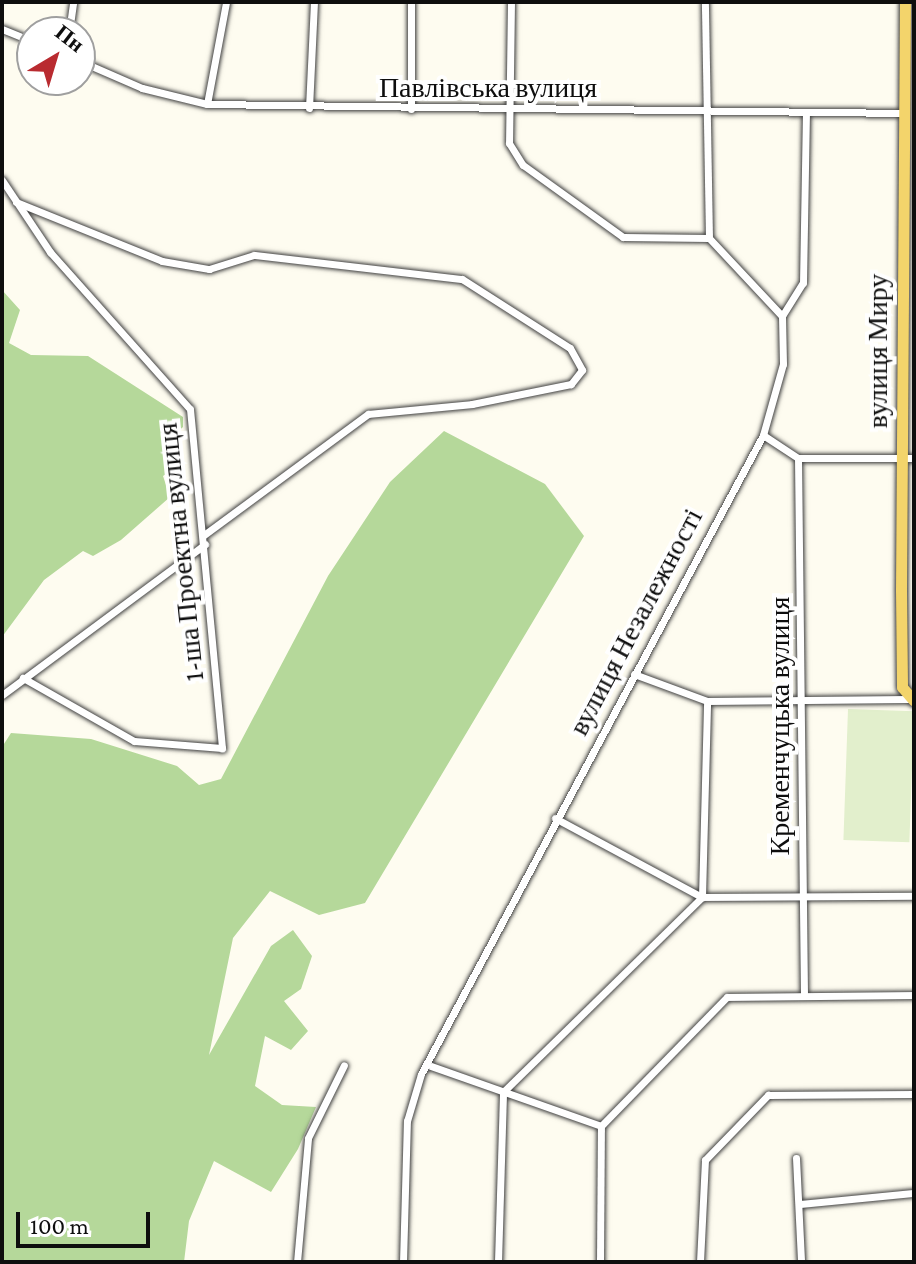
<!DOCTYPE html>
<meta charset="utf-8">
<style>
body{margin:0}
#map{position:relative;width:916px;height:1264px;overflow:hidden;background:#fefcf0;font-family:"Crimson Pro",serif}
div>[style]{position:absolute}
[style*='--x']{left:calc(var(--x)*1px);top:calc(var(--y)*1px);width:calc(var(--w)*1px);rotate:calc(var(--a)*1deg)}
.forest>*{inset:0;background:#b5d89a}
.pitch>*{inset:0;background:#e2efcc;transform-origin:0 0}
.roads{filter:drop-shadow(0 0 2px #414141) drop-shadow(0 0 2px #414141)}
.minor>*{height:7px;margin:-3.5px;padding:0 3.5px;transform-origin:3.5px;border-radius:3.5px;background:#fff}
.primary>*{height:11px;margin:-5.5px;padding:0 5.5px;transform-origin:5.5px;border-radius:5.5px;background:#f3d46b}
span{translate:-50% -50%;white-space:nowrap;text-align:center;line-height:1.15;-webkit-text-stroke:8px #fff;paint-order:stroke}
.street-label{font-size:28px;color:#0e0e0e}
.frame{position:absolute;inset:0;border:4px solid #0e0e0e;pointer-events:none}
.north{position:absolute;left:16px;top:16px;width:80px;height:80px;box-sizing:border-box;background:#fff;border:2px solid #9f9f9f;border-radius:50%;rotate:38deg;font-size:22px;font-weight:700;line-height:32px;text-align:center;color:#0e0e0e}
.north::after{content:'';display:block;margin:auto;width:28px;height:36px;background:#b92b30;clip-path:polygon(50% 0,100% 100%,50% 72%,0 100%)}
.scale{position:absolute;left:16px;top:1212px;width:134px;height:36px;box-sizing:border-box;border:4px solid #0e0e0e;border-top:0;padding-left:10px;font-size:24px;line-height:28px;white-space:nowrap;color:#0e0e0e;-webkit-text-stroke:6px #fff;paint-order:stroke}
</style>
<div id="map">
<div class="forest">
<div style="clip-path:polygon(2px 290px,20px 310px,9px 343px,31px 355px,88px 356px,183px 417px,183px 427px,169px 439px,176px 467px,163px 476px,170px 497px,121px 540px,93px 556px,83px 551px,44px 580px,2px 637px)"></div>
<div style="clip-path:polygon(444px 431px,545px 484px,584px 536px,365px 903px,319px 915px,270px 891px,233px 938px,209px 1055px,271px 946px,293px 930px,312px 956px,301px 989px,284px 1001px,308px 1031px,291px 1050px,265px 1036px,255px 1086px,282px 1105px,316px 1107px,298px 1149px,271px 1192px,214px 1161px,189px 1221px,184px 1262px,2px 1262px,2px 747px,11px 733px,91px 739px,177px 766px,199px 785px,221px 779px,328px 576px,390px 482px)"></div>
</div>
<div class="pitch">
<div style="left:848px;top:709px;width:66px;height:131px;rotate:2deg"></div>
</div>
<div class="roads">
<div class="minor">
<div style="--x:411;--y:2;--w:107;--a:90"></div>
<div style="--x:511;--y:2;--w:141;--a:90.8"></div>
<div style="--x:509;--y:143;--w:26;--a:58"></div>
<div style="--x:523;--y:165;--w:123;--a:35.8"></div>
<div style="--x:623;--y:237;--w:86;--a:0.7"></div>
<div style="--x:2;--y:29;--w:32;--a:22"></div>
<div style="--x:69;--y:32;--w:30;--a:-82"></div>
<div style="--x:80;--y:61;--w:68;--a:23.5"></div>
<div style="--x:142;--y:88;--w:67;--a:13.8"></div>
<div style="--x:207;--y:104;--w:696;--a:0.74"></div>
<div style="--x:207;--y:104;--w:104;--a:-79.4"></div>
<div style="--x:309;--y:108;--w:106;--a:-87.3"></div>
<div style="--x:2;--y:180;--w:87;--a:56.3"></div>
<div style="--x:50;--y:252;--w:210;--a:48.3"></div>
<div style="--x:190;--y:409;--w:341;--a:84.6"></div>
<div style="--x:222;--y:748;--w:88;--a:-175.5"></div>
<div style="--x:134;--y:741;--w:128;--a:-150.4"></div>
<div style="--x:16;--y:202;--w:157;--a:22"></div>
<div style="--x:162;--y:261;--w:48;--a:9.7"></div>
<div style="--x:209;--y:269;--w:47;--a:-17.3"></div>
<div style="--x:254;--y:255;--w:209;--a:6.6"></div>
<div style="--x:462;--y:279;--w:128;--a:32.6"></div>
<div style="--x:570;--y:348;--w:25;--a:61"></div>
<div style="--x:582;--y:370;--w:18;--a:128"></div>
<div style="--x:571;--y:384;--w:101;--a:168.6"></div>
<div style="--x:472;--y:404;--w:104;--a:174.5"></div>
<div style="--x:368;--y:414;--w:204;--a:143.6"></div>
<div style="--x:782;--y:316;--w:39;--a:-58"></div>
<div style="--x:803;--y:283;--w:171;--a:-89"></div>
<div style="--x:763;--y:435;--w:42;--a:33.3"></div>
<div style="--x:798;--y:458;--w:116;--a:0"></div>
<div style="--x:798;--y:458;--w:535;--a:89.36"></div>
<div style="--x:634;--y:674;--w:78;--a:20.3"></div>
<div style="--x:707;--y:701;--w:201;--a:-0.6"></div>
<div style="--x:2;--y:695;--w:253;--a:-36.6"></div>
<div style="--x:555;--y:818;--w:167;--a:28.3"></div>
<div style="--x:702;--y:897;--w:212;--a:-0.3"></div>
<div style="--x:431;--y:1066;--w:180;--a:19.4"></div>
<div style="--x:601;--y:1126;--w:180;--a:-45.7"></div>
<div style="--x:727;--y:997;--w:187;--a:-0.6"></div>
<div style="--x:796;--y:1158;--w:104;--a:87.2"></div>
<div style="--x:801;--y:1204;--w:114;--a:-5.6"></div>
<div style="--x:297;--y:1262;--w:124;--a:-84.9"></div>
<div style="--x:308;--y:1138;--w:81;--a:-63.7"></div>
<div style="--x:403;--y:1262;--w:141;--a:-88.4"></div>
<div style="--x:407;--y:1121;--w:49;--a:-73.4"></div>
<div style="--x:421;--y:1074;--w:725;--a:-61.84"></div>
<div style="--x:763;--y:435;--w:74;--a:-74.3"></div>
<div style="--x:783;--y:364;--w:48;--a:-91.2"></div>
<div style="--x:782;--y:316;--w:107;--a:-133.1"></div>
<div style="--x:709;--y:238;--w:236;--a:-91"></div>
<div style="--x:498;--y:1262;--w:170;--a:-88.3"></div>
<div style="--x:503;--y:1092;--w:279;--a:-44.4"></div>
<div style="--x:702;--y:897;--w:196;--a:-88.5"></div>
<div style="--x:600;--y:1262;--w:136;--a:-89.6"></div>
<div style="--x:700;--y:1262;--w:102;--a:-87.2"></div>
<div style="--x:705;--y:1160;--w:91;--a:-45.9"></div>
<div style="--x:768;--y:1095;--w:146;--a:-0.4"></div>
</div>
<div class="primary">
<div style="--x:905;--y:2;--w:588;--a:90.39"></div>
<div style="--x:901;--y:590;--w:97;--a:89.4"></div>
<div style="--x:902;--y:687;--w:18;--a:49"></div>
</div>
</div>
<div class="street-label">
<span style="left:488px;top:88px">Павлівська вулиця</span>
<span style="left:878px;top:351px;rotate:-90deg">вулиця Миру</span>
<span style="left:181px;top:552px;rotate:-96deg">1-ша Проектна вулиця</span>
<span style="left:636px;top:622px;rotate:-62deg">вулиця Незалежності</span>
<span style="left:780px;top:726px;rotate:-90deg">Кременчуцька вулиця</span>
</div>
<div class="frame"></div>
<div class="north">Пн</div>
<div class="scale">100 m</div>
</div>
